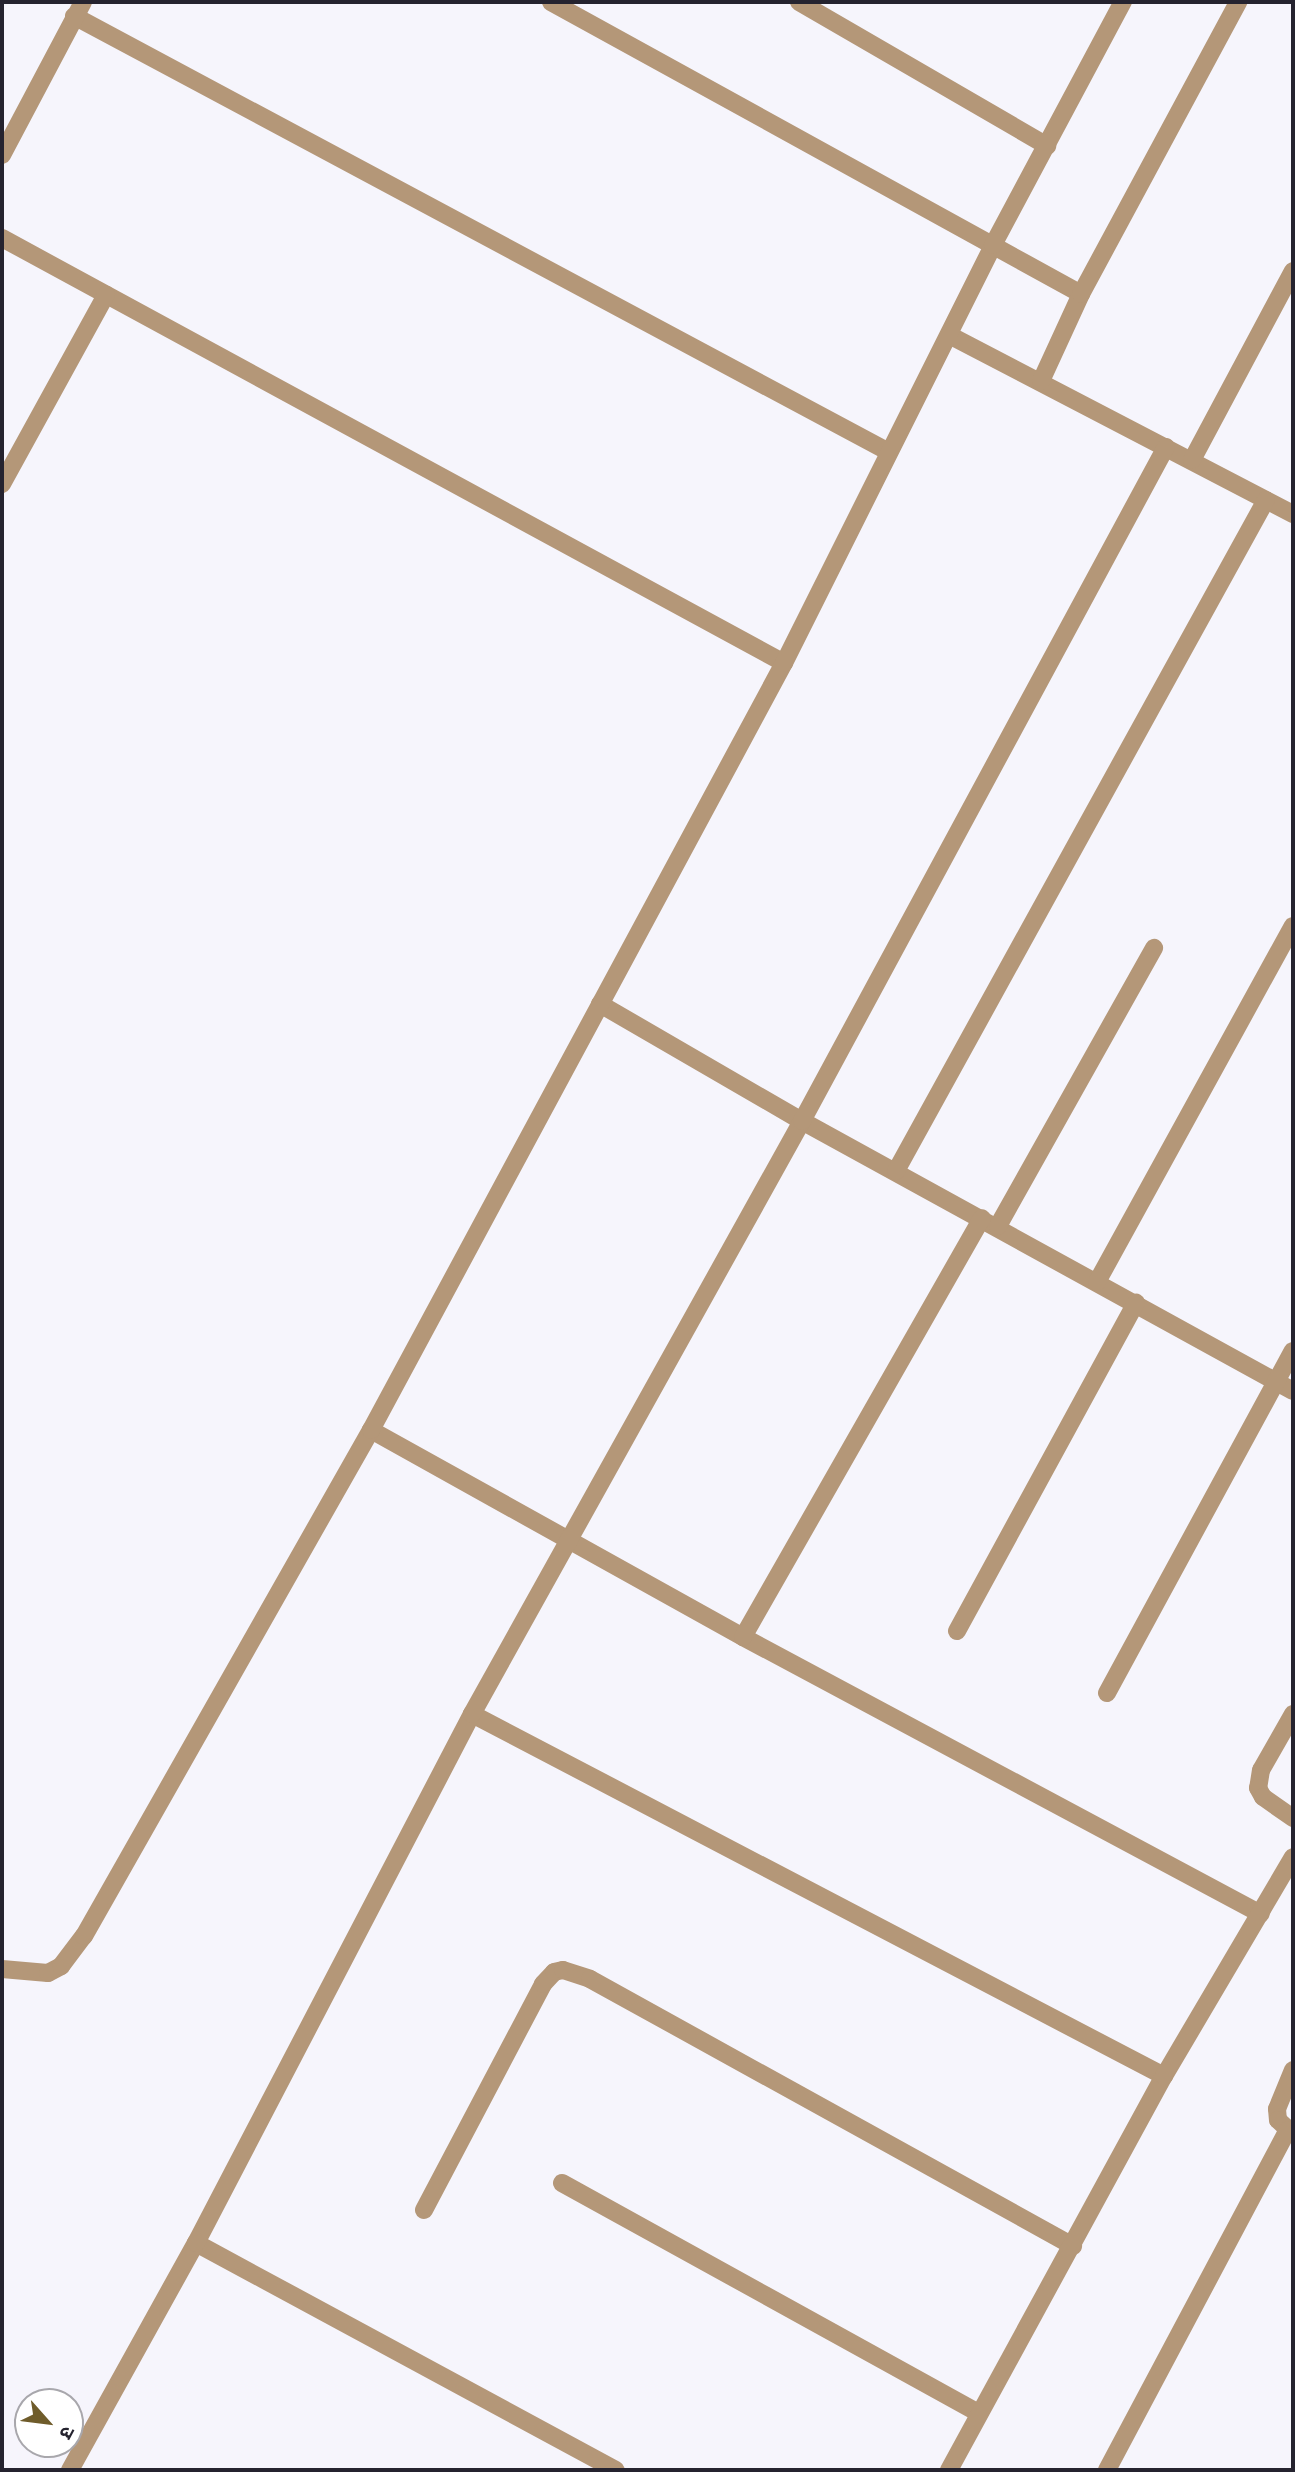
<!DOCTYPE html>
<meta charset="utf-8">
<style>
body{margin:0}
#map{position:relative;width:1295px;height:2472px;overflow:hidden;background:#f6f5fc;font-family:"Alegreya Sans","Noto Sans Devanagari",sans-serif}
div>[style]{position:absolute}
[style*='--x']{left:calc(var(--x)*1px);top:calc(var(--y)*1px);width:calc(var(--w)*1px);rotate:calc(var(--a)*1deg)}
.street>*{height:18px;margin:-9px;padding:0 9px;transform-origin:9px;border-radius:9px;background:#b49778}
span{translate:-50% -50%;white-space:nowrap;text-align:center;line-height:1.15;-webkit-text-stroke:6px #fff;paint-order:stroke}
.frame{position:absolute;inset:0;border:4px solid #25232f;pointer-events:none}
.north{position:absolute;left:14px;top:2388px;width:70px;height:70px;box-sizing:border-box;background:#fff;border:2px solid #a8a7ac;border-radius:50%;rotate:118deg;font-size:19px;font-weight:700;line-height:28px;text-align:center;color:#25232f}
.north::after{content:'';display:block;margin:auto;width:24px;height:32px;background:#6f5c2b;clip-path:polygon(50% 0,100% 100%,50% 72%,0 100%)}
</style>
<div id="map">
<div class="street">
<div style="--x:551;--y:2;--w:605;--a:28.85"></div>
<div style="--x:799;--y:2;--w:287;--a:30.1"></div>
<div style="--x:74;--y:16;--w:924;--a:28.15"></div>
<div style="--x:2;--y:155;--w:173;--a:-62.1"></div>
<div style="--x:2;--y:238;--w:890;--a:28.52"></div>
<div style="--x:951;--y:336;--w:386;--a:27.5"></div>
<div style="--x:1041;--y:381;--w:96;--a:-65.3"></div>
<div style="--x:1081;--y:294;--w:332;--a:-61.7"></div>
<div style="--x:1192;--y:460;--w:214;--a:-61.9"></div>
<div style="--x:2;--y:484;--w:216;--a:-61.2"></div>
<div style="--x:600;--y:1004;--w:233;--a:30.1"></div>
<div style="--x:802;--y:1121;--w:560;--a:28.81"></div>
<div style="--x:896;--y:1171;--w:766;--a:-61.13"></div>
<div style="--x:998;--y:1226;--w:319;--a:-60.7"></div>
<div style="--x:1097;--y:1282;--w:406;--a:-61.2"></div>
<div style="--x:371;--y:1430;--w:426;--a:29.1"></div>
<div style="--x:743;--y:1637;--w:587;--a:28.14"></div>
<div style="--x:957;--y:1631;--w:374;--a:-61.4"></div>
<div style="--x:743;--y:1637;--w:482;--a:-60.3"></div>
<div style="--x:1107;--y:1693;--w:389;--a:-61.5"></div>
<div style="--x:472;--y:1714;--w:781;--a:27.62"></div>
<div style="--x:1293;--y:1714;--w:64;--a:119.7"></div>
<div style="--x:1261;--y:1770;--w:18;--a:99"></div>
<div style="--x:1258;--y:1788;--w:10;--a:61"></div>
<div style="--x:1263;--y:1797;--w:37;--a:35"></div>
<div style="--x:2;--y:1969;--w:46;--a:5"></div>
<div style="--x:48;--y:1973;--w:15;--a:-28"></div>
<div style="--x:61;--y:1966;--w:38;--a:-53"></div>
<div style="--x:84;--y:1936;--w:582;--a:-60.44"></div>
<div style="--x:371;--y:1430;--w:871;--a:-61.7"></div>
<div style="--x:784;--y:663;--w:467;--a:-63.4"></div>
<div style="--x:993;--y:245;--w:276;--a:-61.9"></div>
<div style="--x:1293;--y:2070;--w:42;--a:112.3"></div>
<div style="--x:1277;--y:2109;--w:11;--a:85"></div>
<div style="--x:1278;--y:2120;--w:21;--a:43"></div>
<div style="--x:562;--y:2183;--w:475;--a:28.9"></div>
<div style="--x:424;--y:2210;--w:255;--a:-62.2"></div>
<div style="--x:543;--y:1984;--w:16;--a:-47"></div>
<div style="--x:554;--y:1972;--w:9;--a:-13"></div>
<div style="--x:563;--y:1970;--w:28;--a:18"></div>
<div style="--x:590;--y:1979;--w:552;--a:28.93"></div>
<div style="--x:196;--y:2243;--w:477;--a:28.4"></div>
<div style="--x:70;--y:2470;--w:260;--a:-61"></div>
<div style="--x:196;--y:2243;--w:597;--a:-62.45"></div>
<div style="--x:472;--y:1714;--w:679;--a:-60.9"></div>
<div style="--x:802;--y:1121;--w:766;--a:-61.63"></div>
<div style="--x:949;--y:2470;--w:449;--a:-61.4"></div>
<div style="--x:1164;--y:2076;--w:254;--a:-59.5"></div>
<div style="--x:1107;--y:2470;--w:385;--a:-62"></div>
</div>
<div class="frame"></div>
<div class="north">उ</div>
</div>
